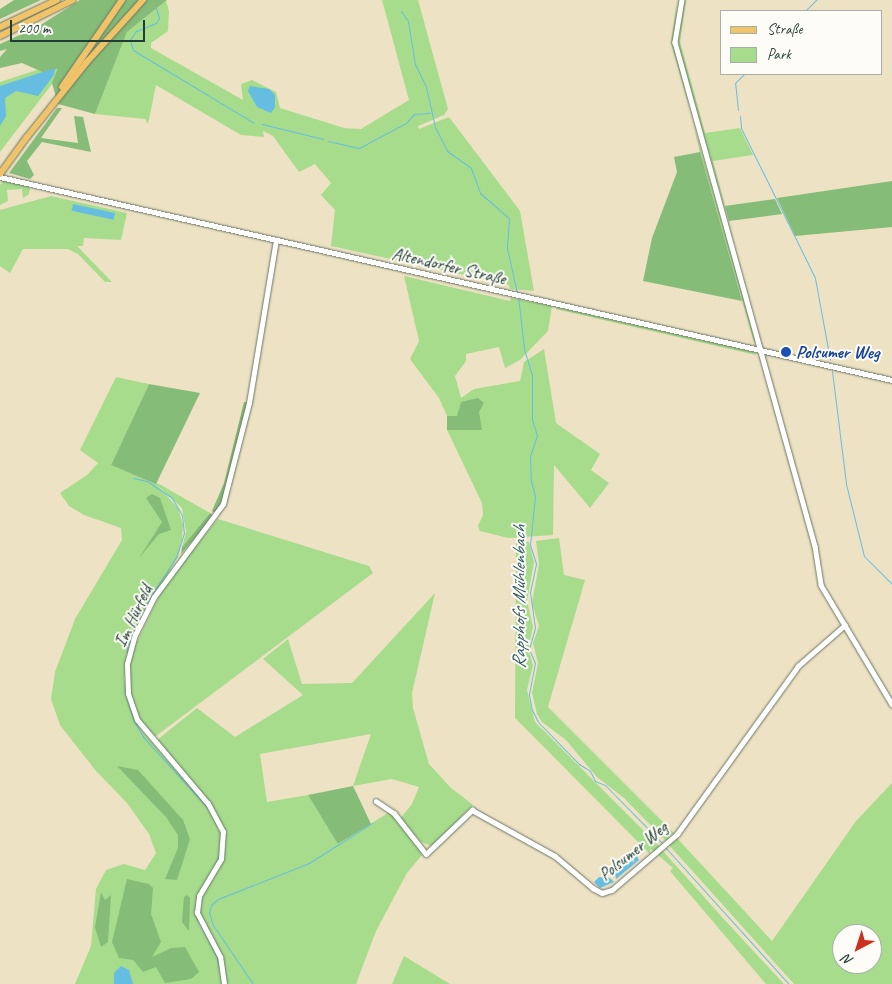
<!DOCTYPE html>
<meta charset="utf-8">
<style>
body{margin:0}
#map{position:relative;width:892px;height:984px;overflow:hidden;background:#eee2c4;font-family:Caveat,sans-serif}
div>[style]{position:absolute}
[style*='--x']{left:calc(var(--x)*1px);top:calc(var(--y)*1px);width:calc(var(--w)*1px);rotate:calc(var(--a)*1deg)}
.green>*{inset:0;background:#a7dc8c}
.forest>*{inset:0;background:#85bc78}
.water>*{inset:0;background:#65bee2;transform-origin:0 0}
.stream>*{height:1px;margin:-0.5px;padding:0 0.5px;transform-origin:0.5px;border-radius:0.5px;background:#65bee2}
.roads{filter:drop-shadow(0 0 1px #677766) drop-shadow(0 0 1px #677766)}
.minor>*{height:4.5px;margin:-2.25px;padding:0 2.25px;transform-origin:2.25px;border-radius:2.25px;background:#fff}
.major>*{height:5.5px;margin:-2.75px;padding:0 2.75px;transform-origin:2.75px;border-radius:2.75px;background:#f1c369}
.highway>*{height:6px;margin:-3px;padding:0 3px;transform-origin:3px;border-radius:3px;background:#f1c369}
.dots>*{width:14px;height:14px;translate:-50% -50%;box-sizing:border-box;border:2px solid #fdfcf7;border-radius:50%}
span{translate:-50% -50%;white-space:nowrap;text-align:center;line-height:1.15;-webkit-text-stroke:4px #fdfcf7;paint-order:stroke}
.street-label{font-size:18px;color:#1f3d34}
.transit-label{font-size:18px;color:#164399;font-weight:700}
.left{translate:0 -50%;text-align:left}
.water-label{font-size:19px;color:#305d60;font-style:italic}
.legend{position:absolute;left:720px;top:10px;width:162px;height:65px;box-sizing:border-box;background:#fdfcf7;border:1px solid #a4b0a9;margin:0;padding:6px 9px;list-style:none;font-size:15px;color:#1f3d34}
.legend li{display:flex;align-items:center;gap:10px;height:25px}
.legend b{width:25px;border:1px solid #a4b0a9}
.north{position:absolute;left:832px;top:924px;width:50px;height:50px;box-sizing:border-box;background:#fdfcf7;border:1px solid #a4b0a9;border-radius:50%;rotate:220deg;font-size:14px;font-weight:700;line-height:20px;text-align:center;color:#1f3d34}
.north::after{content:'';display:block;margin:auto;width:18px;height:22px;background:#c8321e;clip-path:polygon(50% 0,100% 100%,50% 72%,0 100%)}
.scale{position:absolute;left:10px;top:20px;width:135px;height:22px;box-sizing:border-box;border:2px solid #1f3d34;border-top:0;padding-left:6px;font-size:15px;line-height:18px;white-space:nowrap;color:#1f3d34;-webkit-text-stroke:4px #fdfcf7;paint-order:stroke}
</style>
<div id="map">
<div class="green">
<div style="clip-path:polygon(382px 0,418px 0,448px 109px,444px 115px,418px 126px,419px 129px,449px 117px,520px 211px,534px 291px,510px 289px,509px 285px,501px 283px,331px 246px,335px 210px,321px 195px,331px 183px,315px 164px,299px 172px,273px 136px,263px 131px,264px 137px,241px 135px,156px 85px,148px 124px,145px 119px,95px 114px,127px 32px,166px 1px,169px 11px,168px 31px,151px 43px,151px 48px,243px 100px,241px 84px,252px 80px,276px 92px,280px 108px,344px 128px,361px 129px,409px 100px)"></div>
<div style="clip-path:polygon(677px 0,674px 46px,691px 114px,671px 43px)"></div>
<div style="clip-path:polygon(683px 0,686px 0,680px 42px,705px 133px,740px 128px,753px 155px,713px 161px,734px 240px,678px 46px)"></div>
<div style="clip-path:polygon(61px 62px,65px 67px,0 152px,0 82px)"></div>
<div style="clip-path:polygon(693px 123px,757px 341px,754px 342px,700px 152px)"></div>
<div style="clip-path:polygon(3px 181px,26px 186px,30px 188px,29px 194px,23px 198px,22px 189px,7px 190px,8px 201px,0 205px,0 185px)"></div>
<div style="clip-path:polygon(51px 196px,127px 213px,121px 240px,84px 238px,83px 246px,77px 246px,112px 282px,105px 282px,78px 254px,68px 249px,23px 249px,10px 273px,0 266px,0 210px)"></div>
<div style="clip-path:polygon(404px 276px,510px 301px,511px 298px,552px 306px,548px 331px,520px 360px,505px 368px,499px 347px,466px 354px,466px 361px,455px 376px,461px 398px,474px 389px,520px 381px,524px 362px,544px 349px,556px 423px,600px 454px,591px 470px,609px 483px,590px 508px,554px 465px,553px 535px,508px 538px,480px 531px,478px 526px,483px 515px,482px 503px,447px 430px,482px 430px,457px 416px,447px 416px,439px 398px,410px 359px,419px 341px)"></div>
<div style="clip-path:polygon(557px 307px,755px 352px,756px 355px,556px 309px)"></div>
<div style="clip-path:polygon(116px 377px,149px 384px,111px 465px,161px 485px,210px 513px,182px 547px,186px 532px,182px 508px,158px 486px,178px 508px,183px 525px,182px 540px,178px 557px,138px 624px,126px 655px,124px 680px,134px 718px,140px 729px,209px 808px,221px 834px,222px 851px,218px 864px,205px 883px,196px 912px,199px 925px,217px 956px,222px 984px,75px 984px,91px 946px,96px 889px,106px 870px,124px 864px,145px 870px,156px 853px,149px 834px,127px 803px,96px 771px,60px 725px,51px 699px,55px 672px,75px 619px,122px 540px,121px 528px,84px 515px,69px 506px,60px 493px,87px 475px,98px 463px,80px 450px)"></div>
<div style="clip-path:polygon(218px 519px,369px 566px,373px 573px,156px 736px,150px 736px,142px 727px,130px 696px,129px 664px,133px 650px,165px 584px)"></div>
<div style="clip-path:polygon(559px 538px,564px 575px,585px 580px,548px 707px,674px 833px,666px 841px,624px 798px,597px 777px,566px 740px,542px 722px,537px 714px,532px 693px,538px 663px,533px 643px,539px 626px,532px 603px,539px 564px,536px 541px)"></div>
<div style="clip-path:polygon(529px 542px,534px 562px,527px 601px,533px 627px,528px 649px,533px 665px,527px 690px,535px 722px,660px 847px,655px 852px,650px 849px,650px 854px,515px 718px,516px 543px)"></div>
<div style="clip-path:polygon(evenodd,435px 593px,412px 693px,413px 708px,429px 764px,450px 787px,473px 805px,432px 846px,421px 842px,415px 835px,412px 838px,422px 855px,407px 873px,376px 931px,356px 984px,226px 984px,219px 949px,204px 928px,199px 914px,203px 891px,224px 859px,226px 831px,212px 805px,160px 747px,157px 740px,197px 708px,235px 737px,303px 695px,263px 659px,288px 639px,302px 684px,352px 683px,435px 593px,371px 734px,353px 786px,392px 779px,419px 787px,412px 804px,399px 820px,391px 811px,339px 844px,308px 795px,267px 802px,260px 754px,371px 734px)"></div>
<div style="clip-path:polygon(evenodd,892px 783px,892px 984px,794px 984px,669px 845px,677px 838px,772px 941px,856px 821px,892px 783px,842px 934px,872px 934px,872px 964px,842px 964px,842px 934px)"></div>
<div style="clip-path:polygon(662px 850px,721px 916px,784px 984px,766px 984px,670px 871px,673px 868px,657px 854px)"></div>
<div style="clip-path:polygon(404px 956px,450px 984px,392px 984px)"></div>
</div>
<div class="forest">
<div style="clip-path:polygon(14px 0,41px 0,0 19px,0 9px)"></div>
<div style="clip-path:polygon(80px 0,167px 0,127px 32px,95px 114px,58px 104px,52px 83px,58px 68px,47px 74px,22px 63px,0 68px,0 57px,7px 49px,0 51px,0 44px,39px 26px)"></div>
<div style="clip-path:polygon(57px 108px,62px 108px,41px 138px,78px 143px,74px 116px,83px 117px,91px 152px,42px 142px,27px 161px,34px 175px,30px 179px,9px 173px)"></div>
<div style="clip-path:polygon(700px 152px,742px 301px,643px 281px,652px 238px,677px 172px,674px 157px)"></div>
<div style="clip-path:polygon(892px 181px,892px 227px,795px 236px,777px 198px)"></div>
<div style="clip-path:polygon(775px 199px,782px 214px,729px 221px,725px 206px)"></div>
<div style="clip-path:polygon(149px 384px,200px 393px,156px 484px,111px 465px)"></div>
<div style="clip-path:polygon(478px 398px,484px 403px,479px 412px,482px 430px,447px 430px,447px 416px,457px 416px,461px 402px)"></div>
<div style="clip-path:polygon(244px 402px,248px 402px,222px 501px,215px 513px,212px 511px,224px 483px)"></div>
<div style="clip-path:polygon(152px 494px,160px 498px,171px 530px,159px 534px,139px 558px,162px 522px,146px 498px)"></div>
<div style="clip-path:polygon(210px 513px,214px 516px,181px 554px,182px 547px)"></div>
<div style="clip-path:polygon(117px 766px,138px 770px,183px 820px,190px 839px,177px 880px,165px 879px,178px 848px,178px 835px,166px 817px)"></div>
<div style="clip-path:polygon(353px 786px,371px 824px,338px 844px,308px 795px)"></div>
<div style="clip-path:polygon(127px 879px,149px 884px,153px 888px,151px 914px,161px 942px,152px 957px,171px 948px,185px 947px,199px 972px,191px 979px,165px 983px,156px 967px,143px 972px,133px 960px,119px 958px,112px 942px)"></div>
<div style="clip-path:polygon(101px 892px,105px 900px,111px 895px,108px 942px,101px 947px,95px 927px)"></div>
<div style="clip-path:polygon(187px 895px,190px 898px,189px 931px,182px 922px,184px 897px)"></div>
</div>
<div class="water">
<div style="clip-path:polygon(55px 68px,54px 75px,38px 96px,16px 91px,5px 98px,6px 116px,0 126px,0 86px)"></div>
<div style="clip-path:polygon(250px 86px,269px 89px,275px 95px,275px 107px,271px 113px,257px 107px,248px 91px)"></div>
<div style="left:73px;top:204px;width:43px;height:7px;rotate:12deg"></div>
<div style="clip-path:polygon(636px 854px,639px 860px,616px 879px,615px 873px)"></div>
<div style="clip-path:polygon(599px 877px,610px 878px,614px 882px,600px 888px,594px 882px)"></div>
<div style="clip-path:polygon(121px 966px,129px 970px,133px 984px,114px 984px,114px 973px)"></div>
</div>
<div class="stream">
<div style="--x:156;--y:8;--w:10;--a:73"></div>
<div style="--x:159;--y:18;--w:6;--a:121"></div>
<div style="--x:156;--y:23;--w:22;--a:158"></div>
<div style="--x:136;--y:31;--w:11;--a:124"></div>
<div style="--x:130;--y:40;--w:10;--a:73"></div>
<div style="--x:133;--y:50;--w:141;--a:31.1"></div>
<div style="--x:401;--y:11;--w:12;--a:55"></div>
<div style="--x:408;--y:21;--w:44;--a:80.8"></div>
<div style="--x:415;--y:64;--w:25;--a:64"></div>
<div style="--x:426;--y:87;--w:41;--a:77.3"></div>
<div style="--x:435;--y:127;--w:27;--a:63"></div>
<div style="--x:447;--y:151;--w:29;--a:35"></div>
<div style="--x:471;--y:168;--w:27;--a:70"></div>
<div style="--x:480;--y:193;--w:38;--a:41"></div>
<div style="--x:509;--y:218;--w:30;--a:94"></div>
<div style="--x:507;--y:248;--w:46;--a:77.5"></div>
<div style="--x:805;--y:11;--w:16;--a:-45"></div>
<div style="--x:738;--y:110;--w:27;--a:-96"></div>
<div style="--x:735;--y:83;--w:13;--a:-45"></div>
<div style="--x:740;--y:116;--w:12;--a:85"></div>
<div style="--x:741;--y:128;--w:167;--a:63.7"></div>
<div style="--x:815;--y:278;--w:83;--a:79.6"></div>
<div style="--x:262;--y:124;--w:63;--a:13.8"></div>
<div style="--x:328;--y:141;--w:32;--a:13"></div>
<div style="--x:359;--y:148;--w:53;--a:-28"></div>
<div style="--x:406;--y:123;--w:12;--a:-48"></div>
<div style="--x:414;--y:114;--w:16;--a:-4"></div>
<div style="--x:518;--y:296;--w:53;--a:83.5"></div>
<div style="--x:524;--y:349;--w:27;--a:73"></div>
<div style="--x:532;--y:375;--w:45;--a:90"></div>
<div style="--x:532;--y:420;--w:16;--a:72"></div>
<div style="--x:537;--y:435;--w:23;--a:108"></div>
<div style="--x:530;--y:457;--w:24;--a:88"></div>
<div style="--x:531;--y:481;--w:16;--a:75"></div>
<div style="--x:535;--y:496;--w:49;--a:95.8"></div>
<div style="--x:530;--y:545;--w:20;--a:72"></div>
<div style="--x:536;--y:564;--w:29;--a:102"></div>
<div style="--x:530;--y:592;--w:36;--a:82"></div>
<div style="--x:535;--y:628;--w:22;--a:106"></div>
<div style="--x:529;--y:649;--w:15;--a:67"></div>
<div style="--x:535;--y:663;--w:33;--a:101"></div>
<div style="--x:529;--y:695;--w:15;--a:79"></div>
<div style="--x:532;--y:710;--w:13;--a:63"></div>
<div style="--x:538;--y:722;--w:59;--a:45.7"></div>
<div style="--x:579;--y:764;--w:13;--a:32"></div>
<div style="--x:590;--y:771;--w:11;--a:63"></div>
<div style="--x:595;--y:781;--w:11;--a:22"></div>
<div style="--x:605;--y:785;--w:83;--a:45.5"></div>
<div style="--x:832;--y:371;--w:114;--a:82.9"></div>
<div style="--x:846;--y:484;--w:74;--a:76"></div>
<div style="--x:864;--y:556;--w:40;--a:45"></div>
<div style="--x:133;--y:478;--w:14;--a:12"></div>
<div style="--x:147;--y:481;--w:30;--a:34"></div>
<div style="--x:172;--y:498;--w:20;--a:60"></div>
<div style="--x:182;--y:515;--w:18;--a:84"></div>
<div style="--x:184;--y:533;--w:25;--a:108"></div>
<div style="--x:176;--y:557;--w:49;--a:122.4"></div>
<div style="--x:150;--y:598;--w:55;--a:114.7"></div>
<div style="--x:127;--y:648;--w:44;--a:92.6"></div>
<div style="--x:125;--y:692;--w:30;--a:73"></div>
<div style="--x:134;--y:721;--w:20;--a:60"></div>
<div style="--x:144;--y:738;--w:93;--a:47.6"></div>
<div style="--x:665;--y:847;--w:185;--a:47.9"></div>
<div style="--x:216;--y:862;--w:9;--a:-69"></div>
<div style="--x:208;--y:876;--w:20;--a:120"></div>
<div style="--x:198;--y:893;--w:24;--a:95"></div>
<div style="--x:196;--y:917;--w:43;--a:62.2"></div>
<div style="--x:216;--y:955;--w:16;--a:76"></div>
<div style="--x:221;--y:977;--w:7;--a:90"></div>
<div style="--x:253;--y:984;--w:71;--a:-124.1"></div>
<div style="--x:213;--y:925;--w:13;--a:-108"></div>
<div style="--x:209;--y:913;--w:8;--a:-76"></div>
<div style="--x:211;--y:905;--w:9;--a:-41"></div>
<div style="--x:218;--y:899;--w:98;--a:-21.6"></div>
<div style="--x:309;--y:863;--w:75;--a:-32.4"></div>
</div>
<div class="roads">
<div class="minor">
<div style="--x:682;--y:0;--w:43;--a:99.5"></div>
<div style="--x:675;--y:42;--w:523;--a:74.48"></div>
<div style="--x:815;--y:546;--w:39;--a:81"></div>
<div style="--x:821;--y:585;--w:139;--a:59.2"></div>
<div style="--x:0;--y:177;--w:915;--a:12.82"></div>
<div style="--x:376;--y:801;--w:22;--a:34"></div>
<div style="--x:394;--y:813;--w:52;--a:52"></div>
<div style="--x:426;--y:854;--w:64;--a:-43.7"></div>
<div style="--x:472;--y:810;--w:95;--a:29"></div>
<div style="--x:555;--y:856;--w:50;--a:40.1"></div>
<div style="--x:593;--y:888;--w:10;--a:29"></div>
<div style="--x:602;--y:893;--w:10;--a:-17"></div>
<div style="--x:612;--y:890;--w:86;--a:-40.7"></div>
<div style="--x:677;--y:834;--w:207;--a:-54.2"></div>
<div style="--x:798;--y:666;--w:62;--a:-41.1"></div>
<div style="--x:224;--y:984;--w:27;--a:-98"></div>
<div style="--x:220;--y:957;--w:50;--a:-117.6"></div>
<div style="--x:197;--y:913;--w:17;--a:-83"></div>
<div style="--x:199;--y:896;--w:43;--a:-59.3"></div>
<div style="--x:221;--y:859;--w:27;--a:-86"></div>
<div style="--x:223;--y:832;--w:32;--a:-118"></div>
<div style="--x:208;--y:804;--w:110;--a:-130.2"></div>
<div style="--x:137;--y:720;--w:28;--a:-109"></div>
<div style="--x:128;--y:694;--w:30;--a:-92"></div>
<div style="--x:127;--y:664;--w:30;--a:-75"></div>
<div style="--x:135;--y:635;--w:42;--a:-63.4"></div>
<div style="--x:154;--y:597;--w:116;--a:-53.4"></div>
<div style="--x:223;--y:504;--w:104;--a:-75.6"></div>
<div style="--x:249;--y:403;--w:165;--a:-80.6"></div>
</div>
<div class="major">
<div style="--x:0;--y:174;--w:46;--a:-53.9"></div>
</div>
<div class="highway">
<div style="--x:0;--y:27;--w:63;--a:-25.3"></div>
<div style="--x:0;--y:36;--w:81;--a:-26.3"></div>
<div style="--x:62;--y:87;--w:106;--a:-55.4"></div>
<div style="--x:27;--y:137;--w:95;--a:-51.4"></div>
<div style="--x:86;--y:63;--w:85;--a:-47.9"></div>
</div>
</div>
<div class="dots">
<div style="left:786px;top:352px;background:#1a4fb4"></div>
</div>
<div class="street-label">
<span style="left:449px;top:266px;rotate:13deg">Altendorfer Straße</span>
<span style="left:133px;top:616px;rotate:-65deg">Im Hürfeld</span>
<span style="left:633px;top:851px;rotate:-39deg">Polsumer Weg</span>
</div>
<div class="transit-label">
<span class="left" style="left:796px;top:352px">Polsumer Weg</span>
</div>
<div class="water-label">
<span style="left:520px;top:597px;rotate:-90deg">Rapphofs Mühlenbach</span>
</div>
<ul class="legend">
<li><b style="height:6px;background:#f1c369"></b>Straße</li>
<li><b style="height:14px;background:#a7dc8c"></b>Park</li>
</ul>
<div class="north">N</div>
<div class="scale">200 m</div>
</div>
